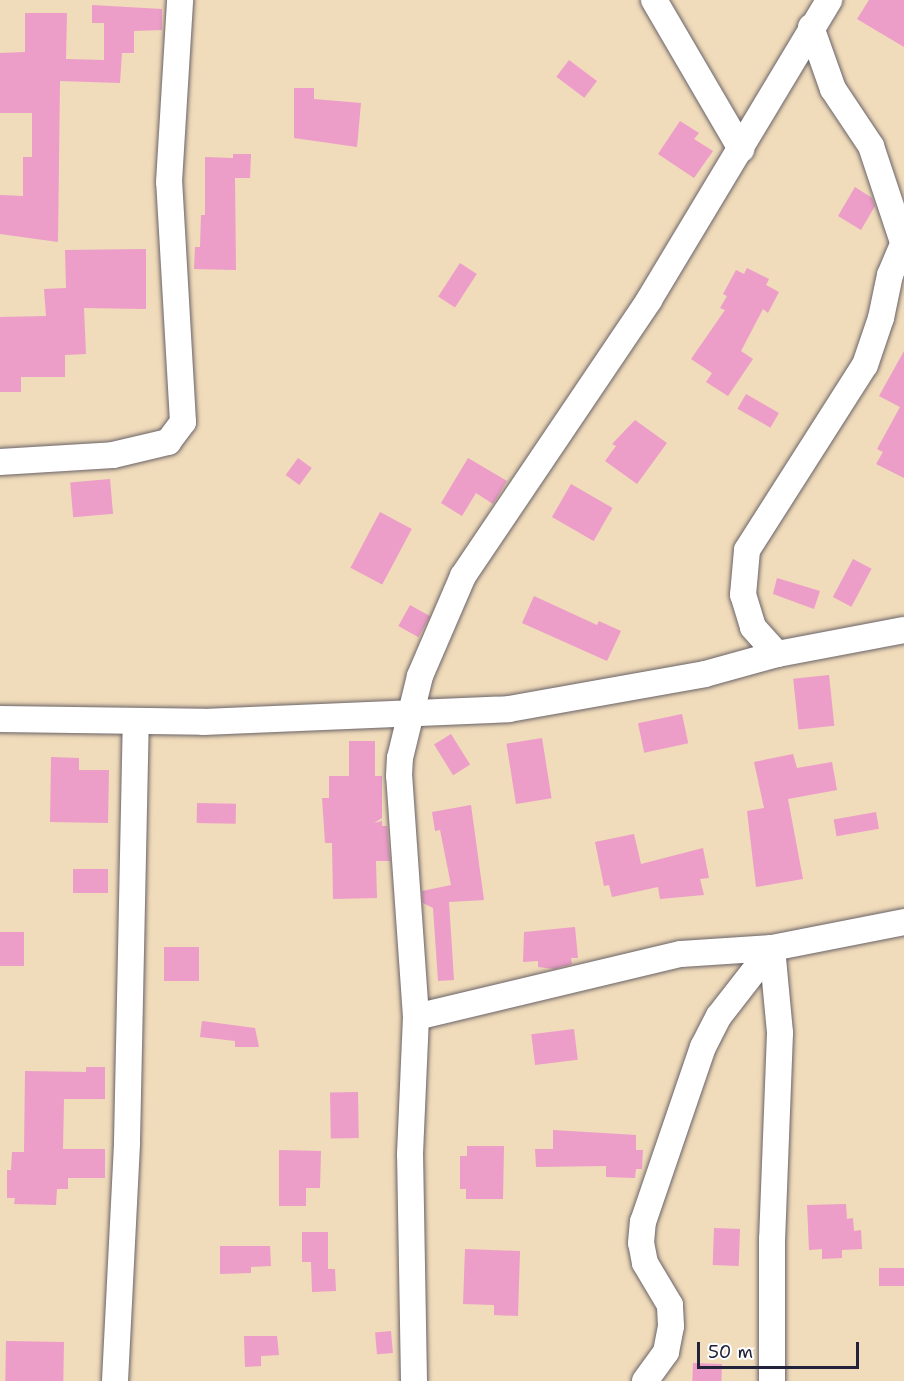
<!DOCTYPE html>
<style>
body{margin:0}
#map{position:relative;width:904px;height:1381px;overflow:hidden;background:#f0dbba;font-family:"Shantell Sans",sans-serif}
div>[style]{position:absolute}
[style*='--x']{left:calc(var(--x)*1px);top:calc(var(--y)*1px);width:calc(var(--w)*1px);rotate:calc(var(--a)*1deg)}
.building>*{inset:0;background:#ec9dc8;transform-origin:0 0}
.roads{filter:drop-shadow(0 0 2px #6a6367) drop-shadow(0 0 2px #6a6367)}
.minor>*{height:26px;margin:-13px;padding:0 13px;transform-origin:13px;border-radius:13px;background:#fff}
span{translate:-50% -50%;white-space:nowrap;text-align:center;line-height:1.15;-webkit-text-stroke:5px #fff;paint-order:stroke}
.scale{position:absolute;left:697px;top:1342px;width:162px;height:27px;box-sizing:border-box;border:3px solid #22223b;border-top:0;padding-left:8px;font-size:18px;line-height:21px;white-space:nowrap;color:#22223b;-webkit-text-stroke:4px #fff;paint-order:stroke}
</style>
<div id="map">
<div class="building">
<div style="clip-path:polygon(869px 0,904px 0,904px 47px,857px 19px)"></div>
<div style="clip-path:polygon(92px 5px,162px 9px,162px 30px,134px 31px,134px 53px,122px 53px,120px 83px,60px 81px,58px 242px,0 234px,0 195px,23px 196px,23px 157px,32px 157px,32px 113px,0 113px,0 53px,25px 52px,25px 13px,67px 13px,66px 59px,104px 60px,104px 23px,92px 23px)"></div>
<div style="left:569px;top:60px;width:35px;height:21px;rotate:37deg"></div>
<div style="clip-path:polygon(294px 88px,314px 88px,314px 99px,361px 103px,357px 147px,294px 138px)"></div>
<div style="clip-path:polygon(680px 121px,699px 133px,694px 139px,713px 151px,694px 178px,658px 154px)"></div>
<div style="clip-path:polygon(233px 154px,251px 154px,250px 178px,235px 178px,236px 270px,194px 269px,195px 247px,200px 247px,201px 215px,205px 215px,205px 157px,233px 158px)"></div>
<div style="clip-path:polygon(855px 187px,872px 198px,875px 206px,861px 230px,838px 216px)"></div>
<div style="clip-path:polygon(146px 249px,146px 309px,84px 308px,86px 354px,65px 355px,65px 377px,21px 377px,21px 392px,0 392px,0 317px,46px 316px,44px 289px,66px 288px,65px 250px)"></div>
<div style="left:460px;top:263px;width:20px;height:40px;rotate:33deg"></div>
<div style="clip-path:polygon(747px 268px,769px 279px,766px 285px,779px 292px,768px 313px,763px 309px,741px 351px,753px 359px,728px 396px,706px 382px,712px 373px,691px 359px,725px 310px,720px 308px,727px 296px,723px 294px,736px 270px,744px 274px)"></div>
<div style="clip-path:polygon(904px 351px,904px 478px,876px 464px,883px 452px,877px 449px,900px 407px,879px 396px)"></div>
<div style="left:746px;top:394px;width:38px;height:17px;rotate:30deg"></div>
<div style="clip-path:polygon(635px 420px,667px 443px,637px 484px,605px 461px,616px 446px,612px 444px)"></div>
<div style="left:298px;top:458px;width:17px;height:21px;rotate:36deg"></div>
<div style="clip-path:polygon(468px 458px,507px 481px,493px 504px,476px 493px,462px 516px,441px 503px)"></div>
<div style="left:110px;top:479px;width:35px;height:40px;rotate:85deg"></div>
<div style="left:571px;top:484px;width:48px;height:38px;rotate:30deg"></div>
<div style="left:380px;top:512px;width:36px;height:63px;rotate:28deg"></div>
<div style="left:853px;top:559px;width:21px;height:43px;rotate:28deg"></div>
<div style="clip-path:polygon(777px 578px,820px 591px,814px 609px,773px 594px)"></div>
<div style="clip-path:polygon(534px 596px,597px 625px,599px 621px,621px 631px,607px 661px,522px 623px)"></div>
<div style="left:410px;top:605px;width:23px;height:24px;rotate:29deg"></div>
<div style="left:829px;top:675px;width:51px;height:36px;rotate:84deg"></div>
<div style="left:682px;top:714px;width:30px;height:45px;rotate:78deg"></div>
<div style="left:451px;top:734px;width:36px;height:20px;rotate:58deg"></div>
<div style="left:542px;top:738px;width:61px;height:36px;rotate:81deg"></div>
<div style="clip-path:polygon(349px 741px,375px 741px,375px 776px,382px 776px,382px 818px,374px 823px,382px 821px,382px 826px,387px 826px,390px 861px,376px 861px,377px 898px,333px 899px,332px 843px,325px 843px,322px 798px,329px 798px,329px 776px,349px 776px)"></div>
<div style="clip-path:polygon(793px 754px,797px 768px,832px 762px,837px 790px,788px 799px,803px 879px,756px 887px,747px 811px,764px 808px,754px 762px)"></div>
<div style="clip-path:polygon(51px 757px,79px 758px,79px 770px,109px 770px,108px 823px,50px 822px)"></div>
<div style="left:197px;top:803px;width:39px;height:20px;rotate:1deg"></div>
<div style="clip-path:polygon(471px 805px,484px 900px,449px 902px,454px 980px,438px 981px,433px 908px,423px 903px,422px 891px,451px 885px,440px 830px,435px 831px,432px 812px)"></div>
<div style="left:876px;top:812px;width:17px;height:43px;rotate:80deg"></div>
<div style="clip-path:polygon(634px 834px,641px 864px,703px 848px,709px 878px,700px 879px,704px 895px,660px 899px,658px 887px,612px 897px,609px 885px,604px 886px,595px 842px)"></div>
<div style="left:73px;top:869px;width:35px;height:24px"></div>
<div style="clip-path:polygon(575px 927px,578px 958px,571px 958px,572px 964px,554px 969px,538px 967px,538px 961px,523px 962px,524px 932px)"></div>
<div style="left:0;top:932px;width:24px;height:34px"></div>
<div style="left:164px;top:947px;width:35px;height:34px"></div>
<div style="clip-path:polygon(202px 1021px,255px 1028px,259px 1047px,235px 1047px,235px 1041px,200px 1037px)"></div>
<div style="left:574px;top:1029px;width:31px;height:43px;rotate:83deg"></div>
<div style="clip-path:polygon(86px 1067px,105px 1067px,105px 1099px,64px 1099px,63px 1149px,105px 1149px,105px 1178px,68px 1178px,68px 1189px,57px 1189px,56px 1205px,14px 1204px,15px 1198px,7px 1198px,7px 1170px,11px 1170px,12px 1152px,24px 1152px,25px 1071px,86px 1072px)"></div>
<div style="left:358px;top:1092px;width:46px;height:28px;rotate:89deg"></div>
<div style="clip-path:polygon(553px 1130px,636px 1135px,636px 1150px,643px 1150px,642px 1169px,636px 1169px,635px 1178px,606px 1177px,606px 1166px,536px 1167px,535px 1149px,553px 1149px)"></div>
<div style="clip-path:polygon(467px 1146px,504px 1146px,503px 1199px,466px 1199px,466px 1189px,460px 1189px,460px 1156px,467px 1156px)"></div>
<div style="clip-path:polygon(279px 1150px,321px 1151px,320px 1188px,306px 1188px,306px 1206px,279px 1206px)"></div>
<div style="clip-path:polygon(846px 1204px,847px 1219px,853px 1218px,854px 1231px,861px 1230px,862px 1249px,842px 1250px,842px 1258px,822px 1259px,822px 1249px,809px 1250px,807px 1205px)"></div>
<div style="left:714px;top:1228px;width:26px;height:37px;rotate:2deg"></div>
<div style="clip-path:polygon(302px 1232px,328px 1232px,328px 1269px,335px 1269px,336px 1291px,312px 1292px,311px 1262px,302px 1262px)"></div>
<div style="clip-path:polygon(220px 1246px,270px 1246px,271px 1266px,251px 1267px,251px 1273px,220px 1274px)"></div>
<div style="clip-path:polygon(465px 1249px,520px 1251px,518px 1316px,494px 1315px,494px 1305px,463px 1304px)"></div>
<div style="left:904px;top:1268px;width:18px;height:25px;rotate:90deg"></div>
<div style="left:391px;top:1331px;width:22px;height:16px;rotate:85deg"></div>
<div style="clip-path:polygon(244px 1336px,277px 1336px,279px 1355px,261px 1356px,261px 1366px,245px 1367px)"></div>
<div style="left:6px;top:1341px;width:58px;height:40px;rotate:1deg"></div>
<div style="left:693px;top:1363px;width:29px;height:18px;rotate:2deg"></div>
</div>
<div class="roads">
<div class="minor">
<div style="--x:654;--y:0;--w:173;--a:59.7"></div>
<div style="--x:811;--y:27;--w:66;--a:70.5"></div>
<div style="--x:833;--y:89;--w:69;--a:56.3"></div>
<div style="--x:871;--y:146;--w:104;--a:71.6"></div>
<div style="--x:0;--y:462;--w:113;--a:-3.5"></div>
<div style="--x:113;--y:455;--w:57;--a:-13.3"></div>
<div style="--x:168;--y:442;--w:25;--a:-53"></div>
<div style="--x:183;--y:422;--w:240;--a:-93.3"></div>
<div style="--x:169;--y:182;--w:182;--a:-86.5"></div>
<div style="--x:777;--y:654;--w:36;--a:-132"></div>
<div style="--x:753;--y:627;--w:34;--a:-107"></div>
<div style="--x:743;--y:595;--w:45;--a:-84.9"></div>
<div style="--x:747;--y:550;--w:219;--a:-57.5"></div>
<div style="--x:865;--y:365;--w:50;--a:-71.2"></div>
<div style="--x:881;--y:318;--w:44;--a:-78.2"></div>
<div style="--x:890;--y:275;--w:33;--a:-67"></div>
<div style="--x:0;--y:719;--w:203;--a:0.8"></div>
<div style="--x:203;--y:722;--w:306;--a:-2.4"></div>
<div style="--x:509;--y:709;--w:199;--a:-10.1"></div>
<div style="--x:705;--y:674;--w:75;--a:-15.5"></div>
<div style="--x:777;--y:654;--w:129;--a:-10.7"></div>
<div style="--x:416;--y:1017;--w:272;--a:-13.4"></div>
<div style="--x:681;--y:954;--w:91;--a:-3.8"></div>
<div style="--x:772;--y:948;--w:85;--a:84.6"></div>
<div style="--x:780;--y:1033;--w:206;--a:92.2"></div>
<div style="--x:772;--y:1239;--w:142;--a:90"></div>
<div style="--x:115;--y:1381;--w:239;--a:-87.1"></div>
<div style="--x:127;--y:1142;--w:421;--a:-88.8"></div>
<div style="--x:414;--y:1381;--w:227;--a:-91"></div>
<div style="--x:410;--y:1154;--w:137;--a:-87.5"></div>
<div style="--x:416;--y:1017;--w:242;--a:-94"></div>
<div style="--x:399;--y:776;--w:18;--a:-87"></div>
<div style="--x:400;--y:758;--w:84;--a:-76.3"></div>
<div style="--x:420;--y:676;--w:109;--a:-66.7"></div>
<div style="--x:463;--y:576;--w:333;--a:-56"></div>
<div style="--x:649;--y:300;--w:350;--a:-59"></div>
<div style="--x:645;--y:1381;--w:36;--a:-54"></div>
<div style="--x:666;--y:1352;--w:26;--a:-79"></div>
<div style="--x:671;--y:1326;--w:21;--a:-93"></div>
<div style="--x:670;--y:1305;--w:49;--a:-120.8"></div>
<div style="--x:645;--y:1263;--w:20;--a:-101"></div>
<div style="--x:641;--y:1243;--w:21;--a:-85"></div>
<div style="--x:643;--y:1222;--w:185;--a:-71.1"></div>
<div style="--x:703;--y:1047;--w:35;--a:-63"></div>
<div style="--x:719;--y:1016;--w:86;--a:-52.1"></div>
<div style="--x:772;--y:948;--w:135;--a:-11.1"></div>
</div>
</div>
<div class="scale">50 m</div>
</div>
